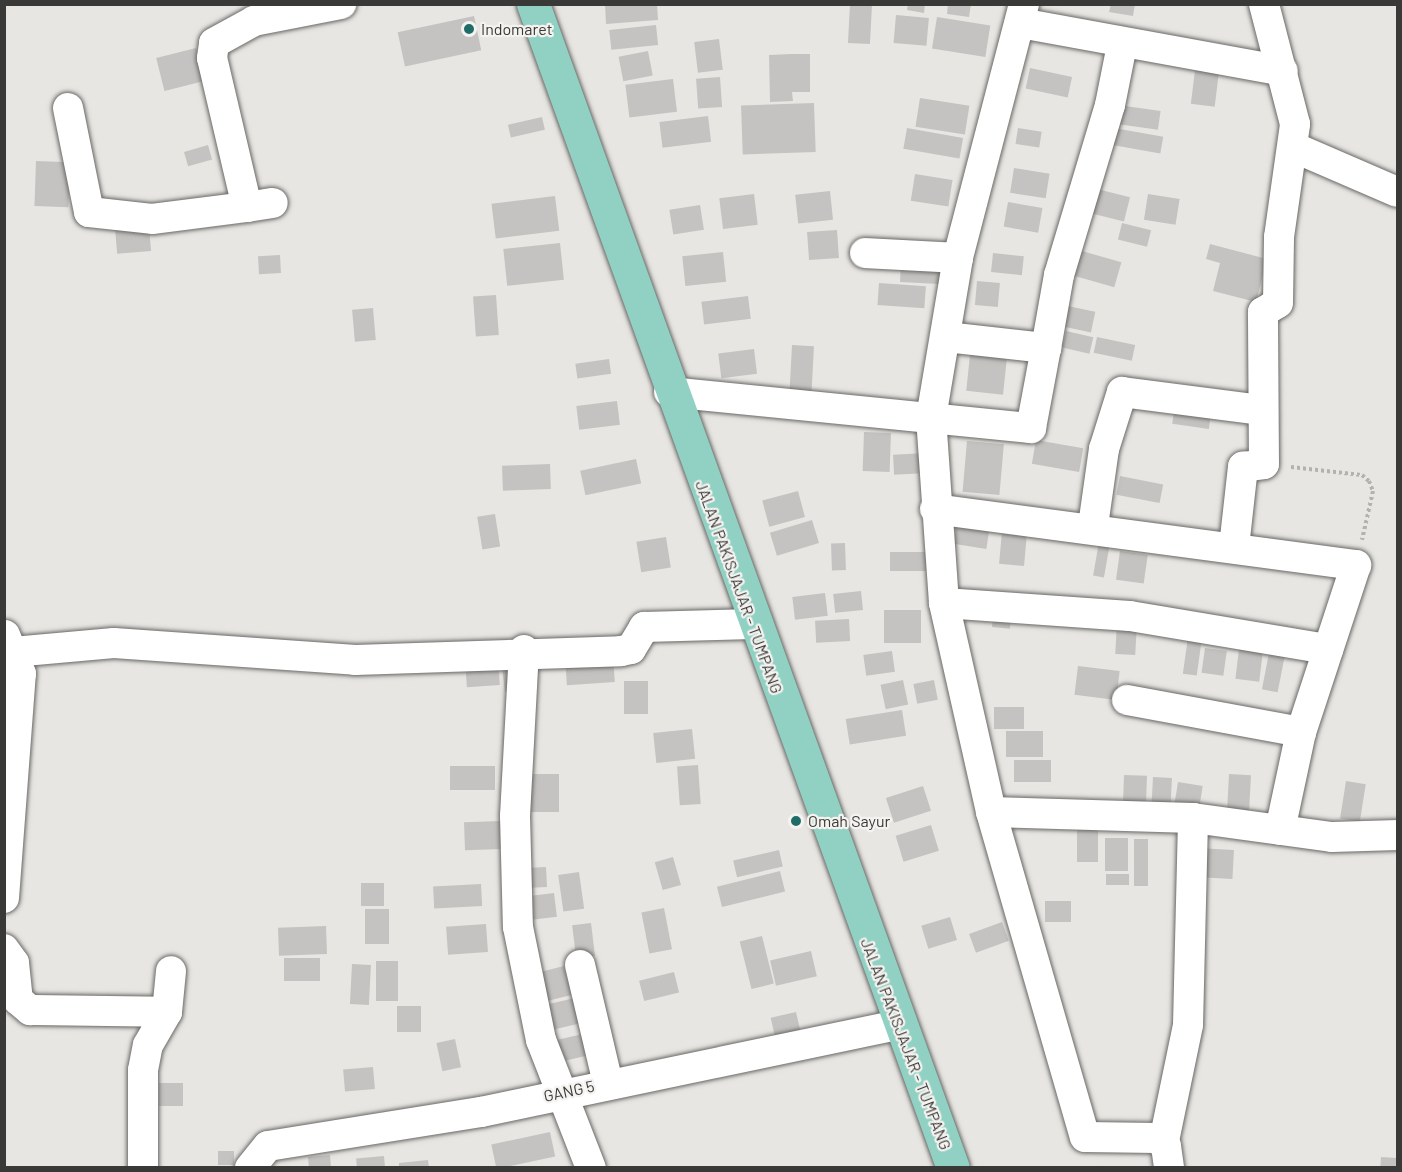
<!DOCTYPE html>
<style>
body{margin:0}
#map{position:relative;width:1402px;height:1172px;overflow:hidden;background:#e8e6e3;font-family:Barlow,sans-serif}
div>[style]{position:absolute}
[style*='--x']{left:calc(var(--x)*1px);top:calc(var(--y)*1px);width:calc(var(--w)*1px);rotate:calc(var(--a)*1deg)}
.building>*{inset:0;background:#c5c3c1;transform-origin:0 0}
.path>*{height:4px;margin-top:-2px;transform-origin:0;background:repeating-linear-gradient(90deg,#b3b2af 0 3px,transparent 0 6px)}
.roads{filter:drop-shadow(0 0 2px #696865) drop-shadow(0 0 2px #696865)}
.minor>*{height:30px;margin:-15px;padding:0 15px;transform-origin:15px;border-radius:15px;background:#fff}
.major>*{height:33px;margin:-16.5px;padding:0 16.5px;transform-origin:16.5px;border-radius:16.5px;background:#91d1c4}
.dots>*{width:16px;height:16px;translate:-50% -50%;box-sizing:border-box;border:3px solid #f5f3f0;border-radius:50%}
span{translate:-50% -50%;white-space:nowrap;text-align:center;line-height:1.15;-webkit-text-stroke:4.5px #f5f3f0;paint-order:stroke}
.poi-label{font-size:16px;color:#393938}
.left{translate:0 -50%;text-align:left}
.street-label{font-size:16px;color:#393938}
.frame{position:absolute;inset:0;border:6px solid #393938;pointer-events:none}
</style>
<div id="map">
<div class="building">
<div style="clip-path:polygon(605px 4px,657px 4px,658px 20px,606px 24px)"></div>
<div style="left:850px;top:4px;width:22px;height:39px;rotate:3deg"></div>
<div style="clip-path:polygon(908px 4px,925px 4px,924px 13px,907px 10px)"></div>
<div style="clip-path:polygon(948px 4px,971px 4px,969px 17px,947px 14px)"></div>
<div style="clip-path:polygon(1111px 4px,1135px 4px,1133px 16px,1109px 12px)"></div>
<div style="left:896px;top:15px;width:33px;height:28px;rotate:5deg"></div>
<div style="left:474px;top:16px;width:35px;height:78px;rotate:78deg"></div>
<div style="left:937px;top:17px;width:54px;height:32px;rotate:9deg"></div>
<div style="left:656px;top:25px;width:20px;height:47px;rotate:84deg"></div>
<div style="left:719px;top:39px;width:31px;height:25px;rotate:83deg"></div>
<div style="left:196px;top:48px;width:34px;height:41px;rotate:76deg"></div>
<div style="left:648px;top:51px;width:25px;height:30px;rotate:79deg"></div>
<div style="clip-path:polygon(791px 54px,810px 54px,810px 92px,792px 92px,793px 101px,770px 102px,769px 55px)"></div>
<div style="left:1030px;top:68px;width:43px;height:21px;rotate:12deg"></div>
<div style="left:1195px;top:70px;width:24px;height:34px;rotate:7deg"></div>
<div style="left:720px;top:77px;width:30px;height:24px;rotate:86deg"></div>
<div style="left:673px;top:79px;width:33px;height:48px;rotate:83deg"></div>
<div style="left:920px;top:98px;width:50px;height:29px;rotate:9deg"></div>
<div style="left:814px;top:103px;width:49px;height:73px;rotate:88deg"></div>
<div style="left:1118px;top:105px;width:43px;height:19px;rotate:8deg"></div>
<div style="left:708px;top:116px;width:26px;height:49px;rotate:83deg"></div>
<div style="left:542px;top:117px;width:13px;height:35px;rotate:77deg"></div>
<div style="left:907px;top:128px;width:57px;height:21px;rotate:10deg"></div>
<div style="left:1018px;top:128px;width:24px;height:16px;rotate:9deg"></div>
<div style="left:1114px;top:128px;width:50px;height:17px;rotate:10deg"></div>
<div style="left:208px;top:145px;width:15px;height:25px;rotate:74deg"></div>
<div style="left:36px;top:161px;width:34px;height:45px;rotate:2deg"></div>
<div style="left:1014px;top:168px;width:36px;height:25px;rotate:9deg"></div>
<div style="left:915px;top:174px;width:38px;height:27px;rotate:9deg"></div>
<div style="left:1097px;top:189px;width:34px;height:25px;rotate:14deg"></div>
<div style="left:830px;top:191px;width:29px;height:35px;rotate:84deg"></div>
<div style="left:754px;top:194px;width:31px;height:35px;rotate:83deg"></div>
<div style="left:1148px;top:194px;width:32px;height:26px;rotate:9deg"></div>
<div style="left:555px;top:196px;width:35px;height:64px;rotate:83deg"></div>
<div style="left:1008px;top:202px;width:35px;height:25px;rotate:10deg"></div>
<div style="left:700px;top:205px;width:25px;height:31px;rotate:81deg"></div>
<div style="left:1122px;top:223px;width:30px;height:17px;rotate:14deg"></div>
<div style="left:149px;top:227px;width:24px;height:34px;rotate:85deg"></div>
<div style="left:837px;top:230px;width:28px;height:30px;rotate:86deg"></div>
<div style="left:560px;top:243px;width:37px;height:57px;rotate:84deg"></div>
<div style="clip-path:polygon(1210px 244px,1267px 259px,1256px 302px,1213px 291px,1220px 263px,1206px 259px)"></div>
<div style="left:1082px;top:251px;width:41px;height:26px;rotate:16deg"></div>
<div style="left:723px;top:252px;width:30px;height:41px;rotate:84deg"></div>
<div style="left:993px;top:253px;width:31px;height:19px;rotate:6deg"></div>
<div style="left:280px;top:255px;width:18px;height:22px;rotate:87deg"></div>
<div style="left:901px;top:263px;width:39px;height:19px;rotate:3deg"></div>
<div style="left:977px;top:281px;width:23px;height:24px;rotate:5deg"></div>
<div style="left:879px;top:283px;width:47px;height:22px;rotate:4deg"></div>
<div style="left:496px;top:295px;width:40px;height:23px;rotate:86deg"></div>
<div style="left:748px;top:296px;width:23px;height:47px;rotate:83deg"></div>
<div style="left:1063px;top:305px;width:33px;height:21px;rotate:12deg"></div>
<div style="left:373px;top:308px;width:32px;height:21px;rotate:85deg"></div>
<div style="left:1066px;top:331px;width:28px;height:17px;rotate:13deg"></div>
<div style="left:1097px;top:337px;width:39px;height:16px;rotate:12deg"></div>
<div style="left:792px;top:345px;width:22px;height:50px;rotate:3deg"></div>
<div style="left:754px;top:349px;width:25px;height:36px;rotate:83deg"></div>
<div style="left:970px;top:355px;width:37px;height:36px;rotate:6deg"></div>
<div style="left:609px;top:359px;width:15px;height:34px;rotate:82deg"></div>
<div style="left:617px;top:401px;width:24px;height:41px;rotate:83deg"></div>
<div style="left:1175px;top:404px;width:37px;height:20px;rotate:8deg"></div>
<div style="left:864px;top:432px;width:27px;height:39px;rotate:2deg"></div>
<div style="left:1036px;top:440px;width:48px;height:24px;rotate:10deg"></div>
<div style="left:967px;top:441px;width:37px;height:51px;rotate:5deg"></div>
<div style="left:926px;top:453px;width:20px;height:33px;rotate:87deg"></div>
<div style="left:636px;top:459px;width:25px;height:57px;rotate:78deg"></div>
<div style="left:550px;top:464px;width:25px;height:48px;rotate:88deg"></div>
<div style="left:1120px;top:476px;width:44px;height:19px;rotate:11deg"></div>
<div style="left:798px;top:491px;width:27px;height:37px;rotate:75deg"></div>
<div style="left:495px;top:514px;width:33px;height:18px;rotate:81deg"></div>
<div style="left:812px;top:520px;width:24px;height:44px;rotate:73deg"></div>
<div style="left:957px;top:523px;width:33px;height:21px;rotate:9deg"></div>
<div style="left:1002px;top:531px;width:25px;height:33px;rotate:5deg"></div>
<div style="left:666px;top:537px;width:31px;height:30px;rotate:81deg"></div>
<div style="left:1099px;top:542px;width:11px;height:34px;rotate:10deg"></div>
<div style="left:845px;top:543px;width:27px;height:14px;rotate:88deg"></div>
<div style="left:1120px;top:551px;width:28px;height:29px;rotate:8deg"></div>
<div style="left:890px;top:552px;width:36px;height:19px"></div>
<div style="left:861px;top:591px;width:19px;height:28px;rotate:84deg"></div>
<div style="left:825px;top:593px;width:23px;height:33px;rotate:83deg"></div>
<div style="left:994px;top:608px;width:18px;height:19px;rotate:6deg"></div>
<div style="left:884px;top:610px;width:37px;height:33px"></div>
<div style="left:849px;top:619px;width:22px;height:34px;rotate:87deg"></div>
<div style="left:1117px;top:621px;width:20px;height:33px;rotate:3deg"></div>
<div style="left:1188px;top:637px;width:14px;height:37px;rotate:8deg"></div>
<div style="left:1205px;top:648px;width:22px;height:25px;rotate:8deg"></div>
<div style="left:1239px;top:649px;width:24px;height:30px;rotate:7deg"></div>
<div style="left:892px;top:651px;width:21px;height:29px;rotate:82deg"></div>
<div style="left:1269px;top:653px;width:16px;height:37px;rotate:11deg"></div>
<div style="left:613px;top:656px;width:26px;height:48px;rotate:86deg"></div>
<div style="clip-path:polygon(519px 657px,516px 690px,505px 692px,501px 659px)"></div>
<div style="left:498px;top:659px;width:26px;height:33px;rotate:86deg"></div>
<div style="left:1078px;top:666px;width:42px;height:29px;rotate:7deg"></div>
<div style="left:903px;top:680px;width:25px;height:23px;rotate:78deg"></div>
<div style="left:934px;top:680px;width:20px;height:21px;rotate:79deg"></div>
<div style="left:648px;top:681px;width:33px;height:24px;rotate:90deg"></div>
<div style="left:994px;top:707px;width:30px;height:22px"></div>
<div style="left:902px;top:710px;width:26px;height:57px;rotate:81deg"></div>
<div style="left:692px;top:729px;width:30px;height:39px;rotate:84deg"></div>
<div style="left:1006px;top:731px;width:37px;height:26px"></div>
<div style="left:1014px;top:760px;width:37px;height:22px"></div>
<div style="left:698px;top:765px;width:39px;height:21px;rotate:86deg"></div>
<div style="left:495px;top:766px;width:24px;height:45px;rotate:90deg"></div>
<div style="left:529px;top:774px;width:30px;height:38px"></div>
<div style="left:1229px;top:774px;width:22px;height:37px;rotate:3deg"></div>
<div style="left:1124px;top:775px;width:23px;height:27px;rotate:2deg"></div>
<div style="left:1153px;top:777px;width:19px;height:27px;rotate:3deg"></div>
<div style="left:1346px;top:781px;width:20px;height:38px;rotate:9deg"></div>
<div style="left:1178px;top:782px;width:25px;height:22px;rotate:9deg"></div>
<div style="left:923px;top:786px;width:26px;height:39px;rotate:72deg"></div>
<div style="left:501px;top:821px;width:28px;height:37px;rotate:88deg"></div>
<div style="left:931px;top:825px;width:27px;height:37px;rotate:73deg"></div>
<div style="left:1077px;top:827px;width:21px;height:35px"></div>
<div style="left:1105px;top:838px;width:23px;height:33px"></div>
<div style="left:1134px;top:839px;width:14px;height:47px"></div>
<div style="left:1197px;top:848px;width:37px;height:29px;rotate:3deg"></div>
<div style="left:779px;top:850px;width:17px;height:47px;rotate:77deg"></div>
<div style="left:673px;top:857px;width:29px;height:19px;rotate:74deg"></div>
<div style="left:546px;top:867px;width:20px;height:21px;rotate:87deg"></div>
<div style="left:780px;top:871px;width:21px;height:65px;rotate:76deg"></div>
<div style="left:579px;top:872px;width:37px;height:21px;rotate:82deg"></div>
<div style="left:1106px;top:874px;width:23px;height:11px"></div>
<div style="left:361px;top:883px;width:23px;height:23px"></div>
<div style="left:481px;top:884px;width:22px;height:48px;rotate:87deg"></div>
<div style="left:554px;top:893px;width:24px;height:27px;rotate:83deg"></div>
<div style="left:1045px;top:901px;width:26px;height:21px"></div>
<div style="left:664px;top:908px;width:42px;height:23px;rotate:79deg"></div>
<div style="left:365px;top:909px;width:24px;height:35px"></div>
<div style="left:950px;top:917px;width:24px;height:30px;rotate:73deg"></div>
<div style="left:1002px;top:922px;width:20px;height:35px;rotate:70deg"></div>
<div style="left:591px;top:923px;width:33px;height:19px;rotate:83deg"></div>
<div style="left:486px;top:924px;width:28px;height:40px;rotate:86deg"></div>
<div style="left:326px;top:926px;width:28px;height:48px;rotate:88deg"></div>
<div style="left:762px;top:936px;width:49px;height:23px;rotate:76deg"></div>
<div style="left:811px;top:951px;width:26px;height:42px;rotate:77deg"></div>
<div style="left:284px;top:958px;width:36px;height:23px"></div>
<div style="left:376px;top:961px;width:22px;height:40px"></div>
<div style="left:352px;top:964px;width:19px;height:40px;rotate:3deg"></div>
<div style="left:564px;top:966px;width:30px;height:35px;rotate:76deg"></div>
<div style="left:674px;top:972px;width:21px;height:36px;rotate:76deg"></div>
<div style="left:579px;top:997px;width:26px;height:33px;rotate:77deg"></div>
<div style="left:397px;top:1006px;width:24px;height:26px"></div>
<div style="left:796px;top:1012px;width:28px;height:26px;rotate:77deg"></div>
<div style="left:587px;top:1033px;width:22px;height:39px;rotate:77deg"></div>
<div style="left:455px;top:1039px;width:29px;height:19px;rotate:78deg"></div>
<div style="left:373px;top:1067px;width:22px;height:30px;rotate:85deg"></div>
<div style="left:159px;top:1083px;width:24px;height:23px"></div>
<div style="left:550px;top:1132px;width:25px;height:60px;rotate:78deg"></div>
<div style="left:218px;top:1151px;width:16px;height:14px"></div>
<div style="clip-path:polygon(330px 1155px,331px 1168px,309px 1168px,308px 1157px)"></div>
<div style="left:384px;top:1156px;width:12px;height:28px;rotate:85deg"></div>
<div style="left:1381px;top:1157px;width:16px;height:11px;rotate:4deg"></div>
<div style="clip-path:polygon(428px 1160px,429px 1168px,399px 1168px,399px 1163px)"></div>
</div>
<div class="path">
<div style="--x:1291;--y:467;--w:71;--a:6.4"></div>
<div style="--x:1362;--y:475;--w:9;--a:41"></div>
<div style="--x:1369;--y:481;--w:11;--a:68"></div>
<div style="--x:1373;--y:491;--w:50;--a:102.7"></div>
</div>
<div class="roads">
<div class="minor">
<div style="--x:1024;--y:4;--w:262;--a:104.6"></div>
<div style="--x:958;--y:258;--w:161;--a:99.6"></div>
<div style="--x:931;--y:417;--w:186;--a:86"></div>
<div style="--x:944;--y:603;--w:214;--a:77.3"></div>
<div style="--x:991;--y:812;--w:338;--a:73.9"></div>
<div style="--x:1085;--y:1137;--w:72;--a:0.8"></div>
<div style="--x:1157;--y:1138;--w:12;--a:42"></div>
<div style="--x:1166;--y:1146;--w:22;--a:82"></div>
<div style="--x:1020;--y:23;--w:267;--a:10.3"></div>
<div style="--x:68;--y:108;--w:106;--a:78.6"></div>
<div style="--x:89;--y:212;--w:63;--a:6.3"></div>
<div style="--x:152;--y:219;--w:96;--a:-7.2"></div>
<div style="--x:247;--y:207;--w:153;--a:-103.2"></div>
<div style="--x:212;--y:58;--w:15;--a:-82"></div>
<div style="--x:214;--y:43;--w:46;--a:-28.8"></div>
<div style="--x:254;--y:21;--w:89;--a:-11.1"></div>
<div style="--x:1293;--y:147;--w:113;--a:23.4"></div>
<div style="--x:247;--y:207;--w:26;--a:-9"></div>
<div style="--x:865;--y:253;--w:93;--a:3.1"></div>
<div style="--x:946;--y:337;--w:101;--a:6.3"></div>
<div style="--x:1046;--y:348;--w:74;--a:-79.9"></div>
<div style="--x:1059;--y:275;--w:177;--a:-73.3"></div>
<div style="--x:1110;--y:105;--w:61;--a:-78.7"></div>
<div style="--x:669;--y:392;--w:364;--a:5.7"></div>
<div style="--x:1031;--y:428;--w:81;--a:-79.4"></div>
<div style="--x:935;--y:509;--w:425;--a:7.6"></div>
<div style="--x:1356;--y:565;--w:176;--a:108.2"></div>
<div style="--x:1301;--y:732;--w:100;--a:102.1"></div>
<div style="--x:1093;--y:526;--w:78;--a:-81.9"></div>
<div style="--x:1104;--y:449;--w:60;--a:-72.5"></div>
<div style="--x:1122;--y:392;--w:140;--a:7.4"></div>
<div style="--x:1234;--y:547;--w:81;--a:-83.6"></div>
<div style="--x:1243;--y:467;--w:21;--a:-8"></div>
<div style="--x:1264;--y:464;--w:152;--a:-90.4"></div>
<div style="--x:1263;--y:312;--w:17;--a:-31"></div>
<div style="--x:1278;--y:303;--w:66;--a:-89.1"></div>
<div style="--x:1279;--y:237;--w:114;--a:-81.9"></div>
<div style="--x:1295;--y:124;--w:124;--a:-104.5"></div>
<div style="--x:944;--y:603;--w:186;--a:4"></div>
<div style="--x:1130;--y:616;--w:201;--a:9.5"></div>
<div style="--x:524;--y:650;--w:166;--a:93.1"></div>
<div style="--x:515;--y:816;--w:111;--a:88.5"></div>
<div style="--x:518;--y:927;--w:115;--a:78.5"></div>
<div style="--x:541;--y:1040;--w:137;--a:68.7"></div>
<div style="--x:13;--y:652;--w:101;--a:-5.1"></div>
<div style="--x:114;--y:643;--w:242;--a:4"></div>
<div style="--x:355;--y:660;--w:266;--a:-1.9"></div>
<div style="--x:621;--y:651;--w:10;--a:-11"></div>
<div style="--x:631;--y:649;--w:26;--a:-59"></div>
<div style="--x:644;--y:627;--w:109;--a:-1.6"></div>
<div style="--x:1127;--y:700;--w:177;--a:10.4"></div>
<div style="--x:991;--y:812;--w:202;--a:1.7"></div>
<div style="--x:1193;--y:818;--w:140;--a:7.8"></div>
<div style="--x:1332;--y:837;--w:66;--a:-1.7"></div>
<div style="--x:4;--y:898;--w:225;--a:-85.7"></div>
<div style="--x:21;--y:674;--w:42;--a:-112.3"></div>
<div style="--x:4;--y:949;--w:17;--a:54"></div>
<div style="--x:14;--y:963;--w:37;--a:84"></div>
<div style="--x:18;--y:1000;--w:16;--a:40"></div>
<div style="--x:30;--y:1010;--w:137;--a:0.8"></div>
<div style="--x:580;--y:965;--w:121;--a:76.7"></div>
<div style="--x:1164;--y:1141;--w:118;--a:-78.3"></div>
<div style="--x:1188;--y:1025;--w:207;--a:-88.6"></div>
<div style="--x:143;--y:1168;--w:98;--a:-90"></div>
<div style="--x:143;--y:1070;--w:25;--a:-79"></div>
<div style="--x:148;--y:1045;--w:38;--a:-60"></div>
<div style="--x:167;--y:1012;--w:41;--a:-84.4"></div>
<div style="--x:250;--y:1168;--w:28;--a:-51"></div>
<div style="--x:268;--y:1146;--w:216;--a:-9.1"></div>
<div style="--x:481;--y:1112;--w:426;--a:-11.8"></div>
</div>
<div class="major">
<div style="--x:533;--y:4;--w:1237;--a:70.16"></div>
</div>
</div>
<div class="dots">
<div style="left:469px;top:29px;background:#206c69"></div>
<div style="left:796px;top:821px;background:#206c69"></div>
</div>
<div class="poi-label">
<span class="left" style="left:481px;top:29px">Indomaret</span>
<span class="left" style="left:808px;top:821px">Omah Sayur</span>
</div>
<div class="street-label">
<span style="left:739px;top:587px;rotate:70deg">JALAN PAKISJAJAR - TUMPANG</span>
<span style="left:906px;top:1044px;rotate:69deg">JALAN PAKISJAJAR - TUMPANG</span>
<span style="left:569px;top:1091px;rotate:-12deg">GANG 5</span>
</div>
<div class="frame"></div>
</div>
